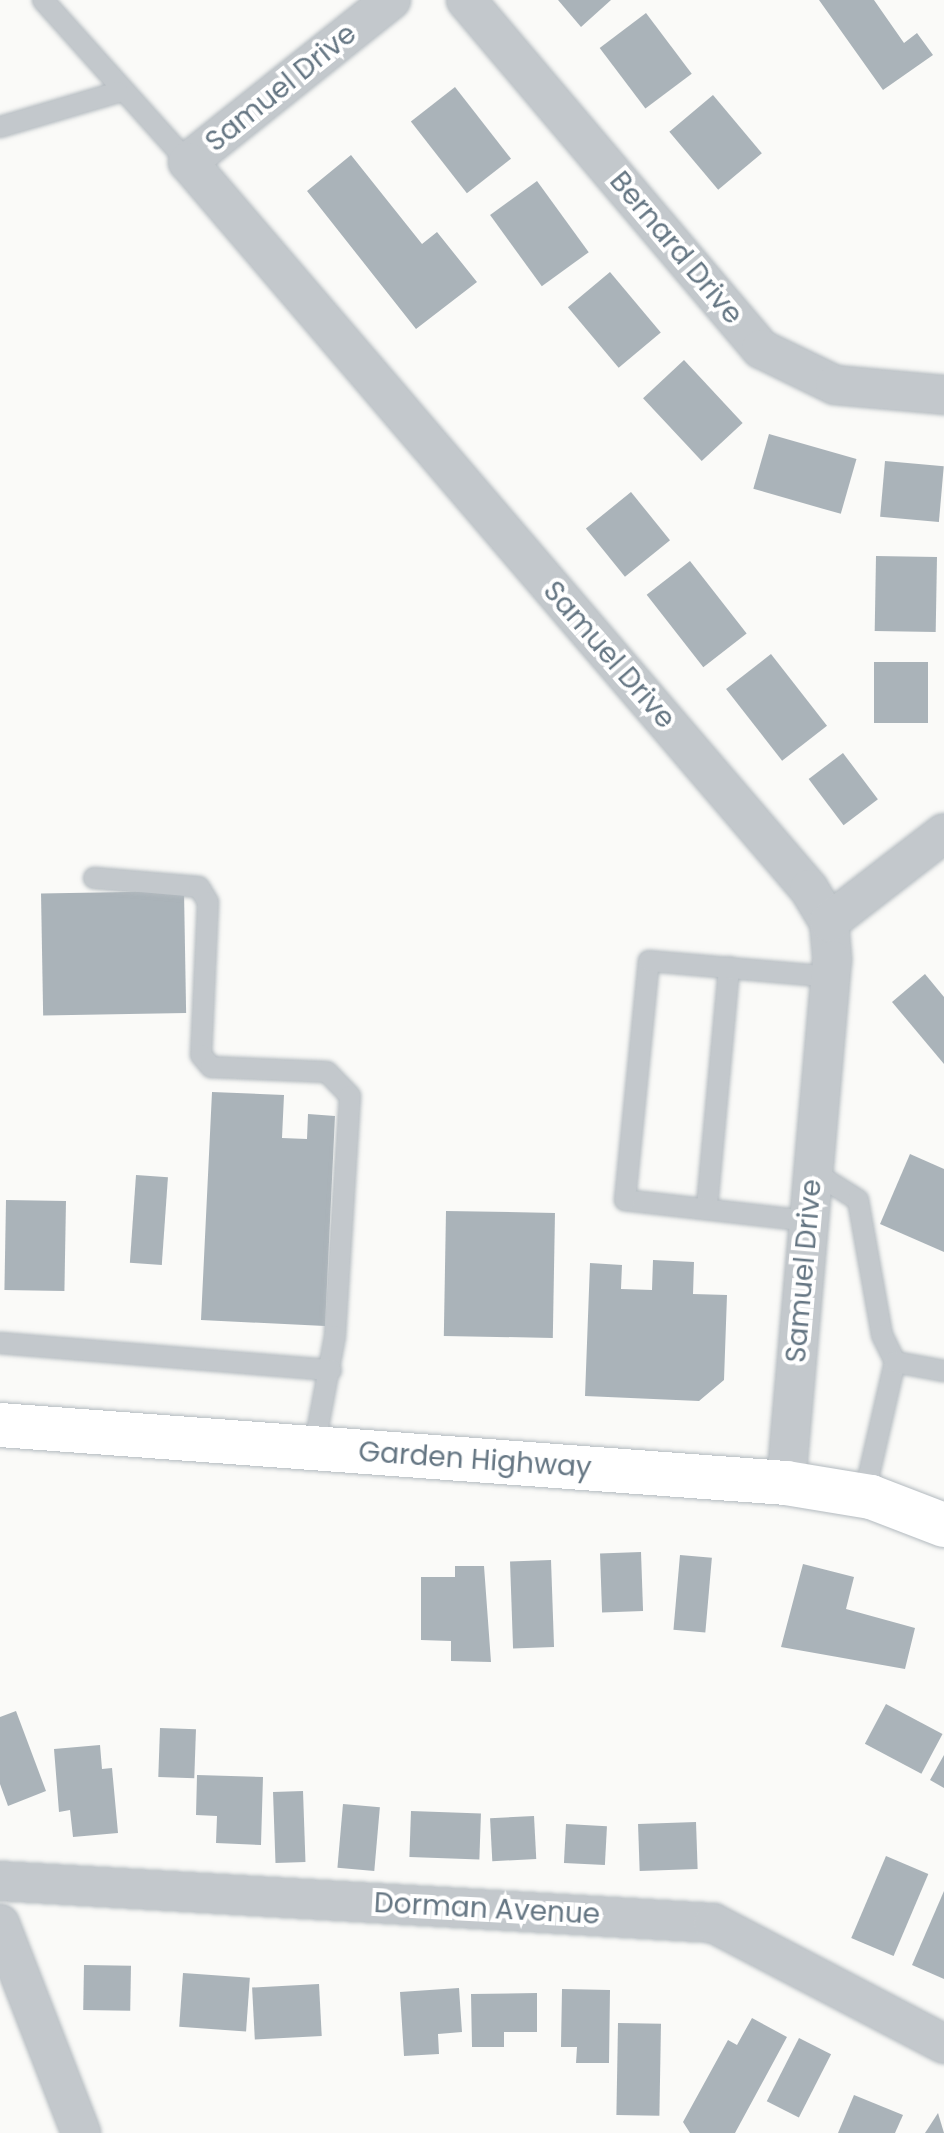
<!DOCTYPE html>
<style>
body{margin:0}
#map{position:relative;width:944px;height:2133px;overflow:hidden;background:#fafaf8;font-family:Poppins,sans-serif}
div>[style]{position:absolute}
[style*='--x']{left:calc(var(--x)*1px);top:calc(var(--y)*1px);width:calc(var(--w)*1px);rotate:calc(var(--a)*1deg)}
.building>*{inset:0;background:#aab3b9;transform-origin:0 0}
.roads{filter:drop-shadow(0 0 2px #b3babf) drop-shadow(0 0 2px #b3babf)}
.lane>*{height:20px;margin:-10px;padding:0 10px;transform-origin:10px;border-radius:10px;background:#c3c8cc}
.street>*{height:38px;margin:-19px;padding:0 19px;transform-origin:19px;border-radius:19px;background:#c3c8cc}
.secondary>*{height:44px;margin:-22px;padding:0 22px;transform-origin:22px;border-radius:22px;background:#fff}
span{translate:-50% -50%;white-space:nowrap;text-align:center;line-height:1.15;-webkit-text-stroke:8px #fff;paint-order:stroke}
.street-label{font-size:28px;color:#657683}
</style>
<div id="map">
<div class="building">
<div style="clip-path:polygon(558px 0,611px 0,581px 27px)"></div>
<div style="clip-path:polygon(819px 0,874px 0,904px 43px,917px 33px,933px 55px,883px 90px)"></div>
<div style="left:646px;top:13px;width:76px;height:58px;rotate:53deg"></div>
<div style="left:455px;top:87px;width:91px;height:56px;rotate:52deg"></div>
<div style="left:713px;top:95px;width:76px;height:57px;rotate:50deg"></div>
<div style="clip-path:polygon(351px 155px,422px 244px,437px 232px,477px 282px,416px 329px,307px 191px)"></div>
<div style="left:537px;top:181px;width:88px;height:58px;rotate:54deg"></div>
<div style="left:610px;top:272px;width:79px;height:55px;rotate:50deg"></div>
<div style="left:684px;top:360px;width:86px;height:56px;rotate:47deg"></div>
<div style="left:769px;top:434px;width:91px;height:57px;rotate:16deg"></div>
<div style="left:885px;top:461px;width:59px;height:56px;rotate:5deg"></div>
<div style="left:631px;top:492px;width:62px;height:58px;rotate:51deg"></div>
<div style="left:876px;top:556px;width:61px;height:75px;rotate:1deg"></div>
<div style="left:690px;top:561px;width:92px;height:55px;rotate:52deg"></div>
<div style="left:771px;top:654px;width:91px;height:57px;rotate:52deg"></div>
<div style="left:874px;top:662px;width:54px;height:61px"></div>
<div style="left:843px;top:753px;width:58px;height:43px;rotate:53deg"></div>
<div style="left:184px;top:891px;width:122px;height:143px;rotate:89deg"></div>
<div style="clip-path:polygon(925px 974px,944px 997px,944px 1064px,892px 1002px)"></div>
<div style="clip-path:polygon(212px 1092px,284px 1095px,282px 1138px,307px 1139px,308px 1114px,335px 1116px,325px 1326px,201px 1320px)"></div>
<div style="clip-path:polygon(910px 1154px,944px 1169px,944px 1252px,880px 1224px)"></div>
<div style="left:136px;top:1175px;width:32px;height:88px;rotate:4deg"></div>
<div style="left:6px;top:1200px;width:60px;height:90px;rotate:1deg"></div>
<div style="left:446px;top:1211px;width:109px;height:125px;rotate:1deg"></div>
<div style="clip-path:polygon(653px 1260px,694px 1262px,693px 1294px,727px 1295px,724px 1380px,699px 1401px,585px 1396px,590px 1263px,622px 1265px,621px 1289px,652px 1290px)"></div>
<div style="left:641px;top:1552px;width:59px;height:41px;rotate:88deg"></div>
<div style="left:680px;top:1555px;width:32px;height:75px;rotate:5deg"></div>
<div style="left:551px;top:1560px;width:87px;height:41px;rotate:88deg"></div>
<div style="clip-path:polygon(803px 1564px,854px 1577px,846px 1609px,915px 1628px,905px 1669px,781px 1647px)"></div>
<div style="clip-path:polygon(455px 1566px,484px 1566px,491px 1662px,451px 1661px,451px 1641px,421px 1640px,421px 1577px,455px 1577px)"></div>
<div style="left:886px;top:1704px;width:64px;height:45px;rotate:28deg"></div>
<div style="clip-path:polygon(16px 1711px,46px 1791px,8px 1806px,0 1784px,0 1717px)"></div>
<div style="left:160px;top:1728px;width:36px;height:49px;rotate:2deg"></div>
<div style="clip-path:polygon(100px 1745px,102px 1769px,112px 1768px,118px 1833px,73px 1837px,70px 1810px,59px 1812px,54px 1749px)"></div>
<div style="clip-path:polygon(944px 1755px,944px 1788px,930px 1780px)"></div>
<div style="clip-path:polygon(197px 1775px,263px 1777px,261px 1845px,216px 1843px,217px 1816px,196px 1815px)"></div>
<div style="left:303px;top:1791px;width:71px;height:30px;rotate:88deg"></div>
<div style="left:343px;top:1804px;width:37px;height:64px;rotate:5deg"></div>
<div style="left:411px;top:1811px;width:70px;height:46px;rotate:2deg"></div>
<div style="left:534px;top:1816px;width:43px;height:44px;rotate:87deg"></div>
<div style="left:696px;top:1822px;width:47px;height:58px;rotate:88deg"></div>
<div style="left:566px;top:1824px;width:41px;height:39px;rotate:3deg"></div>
<div style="left:886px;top:1856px;width:46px;height:89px;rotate:23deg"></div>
<div style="clip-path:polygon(944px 1891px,944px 1979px,912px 1965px)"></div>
<div style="left:84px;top:1965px;width:47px;height:45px;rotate:1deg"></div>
<div style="left:183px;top:1973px;width:67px;height:54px;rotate:4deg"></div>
<div style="left:319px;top:1984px;width:52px;height:67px;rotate:87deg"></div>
<div style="clip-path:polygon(459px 1988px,462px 2032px,438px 2034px,439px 2054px,404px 2056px,400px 1992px)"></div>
<div style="clip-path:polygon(562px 1989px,610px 1990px,609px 2063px,576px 2063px,577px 2047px,561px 2047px)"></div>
<div style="clip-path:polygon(537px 1993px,537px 2032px,504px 2032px,504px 2047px,472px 2047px,471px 1994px)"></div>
<div style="clip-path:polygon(752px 2018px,787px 2037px,735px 2133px,690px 2133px,683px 2122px,728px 2040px,737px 2045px)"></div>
<div style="left:618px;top:2023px;width:43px;height:92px;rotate:1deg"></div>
<div style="left:799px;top:2038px;width:36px;height:71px;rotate:27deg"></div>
<div style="clip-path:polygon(854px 2095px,903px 2115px,895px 2133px,838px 2133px)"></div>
<div style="clip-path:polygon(938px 2113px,944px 2133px,925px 2133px)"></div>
</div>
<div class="roads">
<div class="lane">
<div style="--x:43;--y:0;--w:217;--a:48.2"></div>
<div style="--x:0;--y:127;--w:123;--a:-16.5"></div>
<div style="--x:94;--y:878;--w:105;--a:4.9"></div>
<div style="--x:199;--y:887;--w:17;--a:59"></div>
<div style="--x:208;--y:902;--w:153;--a:92.6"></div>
<div style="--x:201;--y:1055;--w:16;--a:50"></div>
<div style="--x:211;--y:1067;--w:116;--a:2.5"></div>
<div style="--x:327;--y:1072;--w:33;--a:46"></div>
<div style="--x:350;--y:1096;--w:240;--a:93.6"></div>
<div style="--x:335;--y:1336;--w:114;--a:100.6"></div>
<div style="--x:812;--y:1171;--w:54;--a:32.2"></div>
<div style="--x:858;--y:1200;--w:137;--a:79.9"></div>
<div style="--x:882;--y:1335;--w:30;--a:64"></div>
<div style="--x:707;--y:1206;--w:240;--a:-84.7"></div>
<div style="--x:808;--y:1221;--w:184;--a:-173.5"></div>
<div style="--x:625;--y:1200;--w:240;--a:-84.3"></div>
<div style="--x:649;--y:961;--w:183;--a:5"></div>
<div style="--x:0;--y:1343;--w:332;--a:4.7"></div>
<div style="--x:864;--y:1496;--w:138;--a:-77"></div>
<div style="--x:895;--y:1362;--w:50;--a:10.4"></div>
</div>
<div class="street">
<div style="--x:391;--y:0;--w:260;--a:141.4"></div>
<div style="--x:188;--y:162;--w:956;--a:49.5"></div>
<div style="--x:809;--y:889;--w:39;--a:59"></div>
<div style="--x:829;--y:922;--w:38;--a:85"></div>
<div style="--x:832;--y:960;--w:525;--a:95.03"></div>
<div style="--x:466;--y:0;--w:457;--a:49.8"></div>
<div style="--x:761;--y:349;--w:82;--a:25.9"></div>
<div style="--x:835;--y:385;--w:109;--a:5.2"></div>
<div style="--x:829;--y:922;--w:145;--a:-37.7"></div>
<div style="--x:0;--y:1881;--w:714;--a:3.37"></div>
<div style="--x:713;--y:1923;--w:261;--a:27.6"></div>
<div style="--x:0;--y:1924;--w:224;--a:68.8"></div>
</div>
<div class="secondary">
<div style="--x:0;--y:1425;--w:788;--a:4.22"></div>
<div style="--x:786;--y:1483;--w:86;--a:9.4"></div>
<div style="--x:871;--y:1497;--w:78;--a:21"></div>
</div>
</div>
<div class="street-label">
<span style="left:281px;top:88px;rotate:-39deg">Samuel Drive</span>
<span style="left:676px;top:248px;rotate:50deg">Bernard Drive</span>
<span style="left:609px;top:655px;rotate:49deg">Samuel Drive</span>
<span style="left:804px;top:1271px;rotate:-85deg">Samuel Drive</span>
<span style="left:475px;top:1460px;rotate:4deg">Garden Highway</span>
<span style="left:487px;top:1909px;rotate:3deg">Dorman Avenue</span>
</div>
</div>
